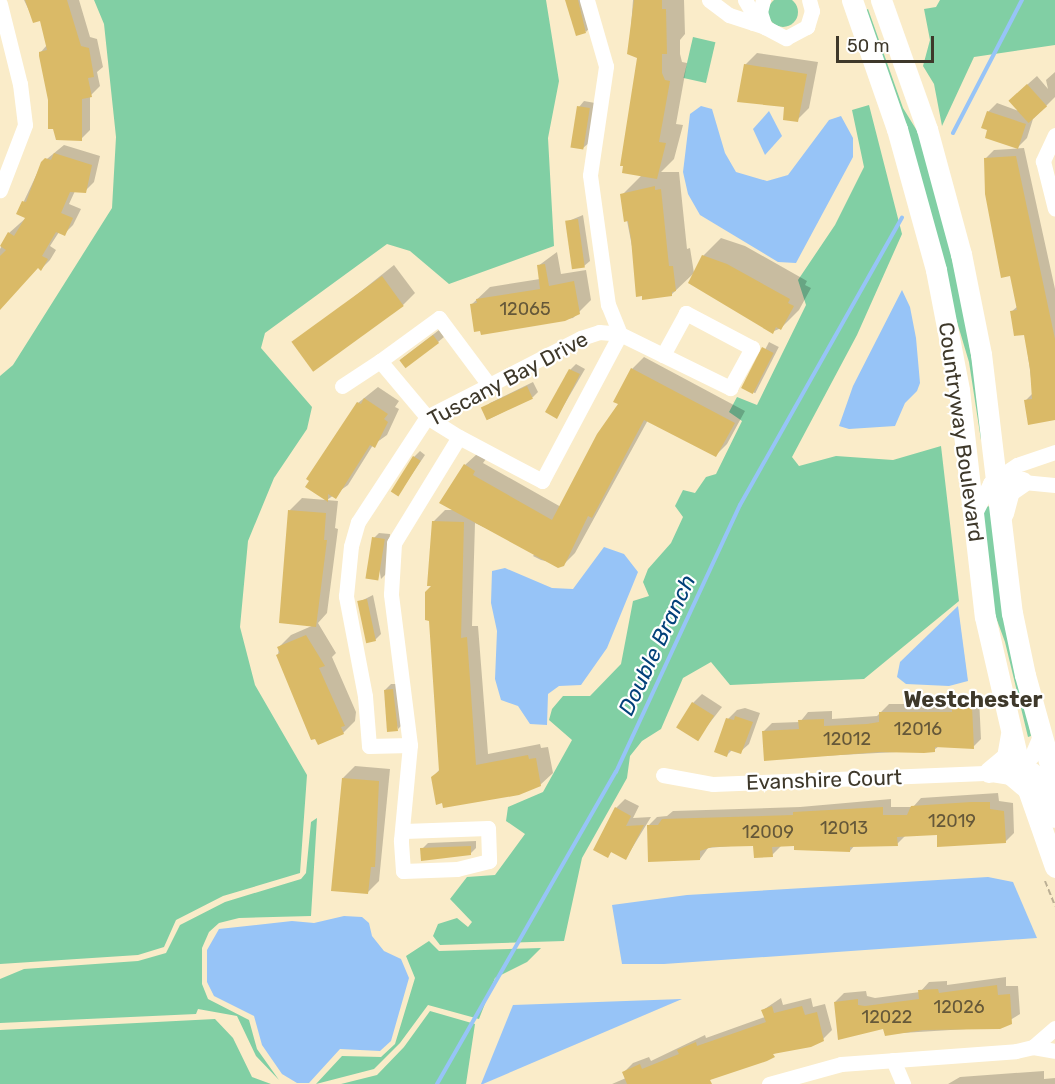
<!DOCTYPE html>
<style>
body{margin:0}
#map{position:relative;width:1055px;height:1084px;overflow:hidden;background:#faecc9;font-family:Rubik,sans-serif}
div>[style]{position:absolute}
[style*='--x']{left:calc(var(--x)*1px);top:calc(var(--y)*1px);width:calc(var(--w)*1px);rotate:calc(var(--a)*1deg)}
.green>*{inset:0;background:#81cfa4;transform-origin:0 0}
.round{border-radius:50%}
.water>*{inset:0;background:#97c4f7}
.shadow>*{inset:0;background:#0003;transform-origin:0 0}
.stream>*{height:4px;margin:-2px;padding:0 2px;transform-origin:2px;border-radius:2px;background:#97c4f7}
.building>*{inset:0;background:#daba67;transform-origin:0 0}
.path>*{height:2px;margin-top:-1px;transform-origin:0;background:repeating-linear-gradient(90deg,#bbaf94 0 6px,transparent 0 9px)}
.street>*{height:15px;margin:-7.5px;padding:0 7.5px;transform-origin:7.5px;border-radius:7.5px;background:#fff}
.secondary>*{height:21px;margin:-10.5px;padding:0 10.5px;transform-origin:10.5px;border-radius:10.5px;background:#fff}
span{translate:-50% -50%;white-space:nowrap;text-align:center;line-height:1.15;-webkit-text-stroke:4.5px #fff;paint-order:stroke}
.number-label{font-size:18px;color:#655839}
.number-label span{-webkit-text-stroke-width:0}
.street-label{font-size:21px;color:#3e382a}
.water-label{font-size:22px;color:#024179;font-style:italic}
.neighbourhood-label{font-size:22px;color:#3e382a;font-weight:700}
.scale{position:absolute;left:836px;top:36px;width:98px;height:27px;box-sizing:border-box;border:3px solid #3e382a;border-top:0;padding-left:8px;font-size:18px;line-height:21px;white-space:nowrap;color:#3e382a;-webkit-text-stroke:4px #fff;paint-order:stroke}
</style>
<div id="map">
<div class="green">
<div class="round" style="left:768px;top:-3px;width:30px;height:30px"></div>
<div style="clip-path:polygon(94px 0,546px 0,559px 81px,548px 138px,554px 246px,449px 284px,410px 251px,387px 244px,265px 333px,261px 348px,312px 407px,307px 429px,274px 478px,248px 541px,240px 627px,255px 685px,307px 775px,300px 873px,223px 896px,176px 920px,164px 947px,138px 955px,0 964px,0 376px,13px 365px,112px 208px,116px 137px,104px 24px)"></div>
<div style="clip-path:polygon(940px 0,1055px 0,1055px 45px,974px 57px,942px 126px,934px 84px,923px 66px,930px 40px,924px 9px,936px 7px)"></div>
<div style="clip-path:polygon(868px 9px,903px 108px,919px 134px,944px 222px,965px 318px,985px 440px,981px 440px,969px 362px,864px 11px)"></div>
<div style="left:693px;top:37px;width:23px;height:42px;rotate:13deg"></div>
<div style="clip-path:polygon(869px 105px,902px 234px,857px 335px,792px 457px,799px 466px,836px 456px,893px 460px,941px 446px,959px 601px,864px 679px,730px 685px,711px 662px,683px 678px,661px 729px,642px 741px,630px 756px,627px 778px,582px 858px,564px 941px,440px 945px,433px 936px,438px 924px,457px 918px,468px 927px,472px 922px,450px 899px,467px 877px,495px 875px,525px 834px,506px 821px,508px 807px,543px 792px,572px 740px,549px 720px,552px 709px,563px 696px,590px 696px,621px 664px,633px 601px,649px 596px,643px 582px,648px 569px,671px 543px,683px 517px,675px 506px,683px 490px,695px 493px,706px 477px,716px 474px,742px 421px,729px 412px,737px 397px,757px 405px,806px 305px,798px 280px,835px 225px,864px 167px,852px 110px)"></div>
<div style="clip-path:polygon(992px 506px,1031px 736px,1028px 737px,1005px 642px,994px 612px,981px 507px)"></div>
<div style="clip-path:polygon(317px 818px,311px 916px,239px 918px,219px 923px,209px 932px,202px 948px,202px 984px,208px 999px,249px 1020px,257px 1049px,279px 1080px,256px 1056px,237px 1016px,198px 1009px,196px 1014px,0 1023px,0 979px,24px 969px,138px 961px,166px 953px,180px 925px,225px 902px,301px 879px,306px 873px,311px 822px)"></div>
<div style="clip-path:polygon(429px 941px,439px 951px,541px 948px,527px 962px,495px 978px,479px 1019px,428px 1005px,400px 1043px,374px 1069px,316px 1084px,342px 1056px,381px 1057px,395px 1044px,415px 978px,406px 956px)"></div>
<div style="clip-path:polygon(430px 1011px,475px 1024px,466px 1084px,341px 1084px,377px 1075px,404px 1047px)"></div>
<div style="clip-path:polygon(215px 1019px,233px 1038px,252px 1077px,271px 1084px,0 1084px,0 1030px)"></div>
</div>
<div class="water">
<div style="clip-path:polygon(701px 106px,712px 109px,725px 153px,736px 172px,767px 181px,788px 175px,829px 120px,841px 116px,853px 138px,853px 157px,796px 263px,778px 262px,700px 215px,688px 194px,683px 172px,690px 114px)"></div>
<div style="clip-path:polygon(769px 111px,782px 136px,765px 155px,753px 129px)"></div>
<div style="clip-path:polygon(902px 290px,910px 307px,916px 338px,920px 383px,917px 391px,905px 403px,895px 426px,849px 429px,839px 426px,853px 386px)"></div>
<div style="clip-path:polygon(604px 547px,624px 554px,638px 572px,607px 648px,581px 685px,559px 686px,548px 694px,547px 725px,530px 724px,518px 706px,501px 700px,495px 679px,497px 631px,491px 603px,492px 571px,505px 568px,552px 588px,573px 589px)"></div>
<div style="clip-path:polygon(958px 606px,968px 681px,949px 686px,906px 684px,897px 677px,900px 662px)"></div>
<div style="clip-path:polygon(988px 877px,1013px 882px,1037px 938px,664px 964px,622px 964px,612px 905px,687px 895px)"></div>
<div style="clip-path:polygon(344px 916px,362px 917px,369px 923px,372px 936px,384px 951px,401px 959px,409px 978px,391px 1041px,380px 1051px,340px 1049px,309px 1083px,297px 1083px,282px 1074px,262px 1045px,254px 1016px,214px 996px,207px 982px,207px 950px,219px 929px,292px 921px,314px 923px)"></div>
<div style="clip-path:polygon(682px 999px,483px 1084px,481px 1084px,513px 1005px)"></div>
</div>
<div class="shadow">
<div style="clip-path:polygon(24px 0,79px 0,90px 37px,97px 39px,103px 67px,97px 72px,100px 86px,90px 96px,90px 130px,81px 139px,50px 100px,40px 53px,47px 45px,41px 19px,34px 21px)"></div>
<div style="clip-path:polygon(566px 0,585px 0,591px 26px,586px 32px)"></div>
<div style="clip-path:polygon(633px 0,684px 0,685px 34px,680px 40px,680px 54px,682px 62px,687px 63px,676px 124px,683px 125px,674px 159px,661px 172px,679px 172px,687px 249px,690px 248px,694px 273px,671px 295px,637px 272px,622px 195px,642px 175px,638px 57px,629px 53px)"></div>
<div style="clip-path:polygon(757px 53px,818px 62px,809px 108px,797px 120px,745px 65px)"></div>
<div style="clip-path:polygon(1055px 72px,1055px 97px,1033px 119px,1027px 138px,1018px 147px,988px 112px,997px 103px,1019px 111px,1019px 92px,1037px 76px,1048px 89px,1046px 80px)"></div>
<div style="clip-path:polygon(584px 101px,595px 103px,589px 143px,583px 148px,579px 107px)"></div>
<div style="clip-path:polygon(64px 145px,100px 156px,94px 182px,85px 191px,75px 191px,69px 204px,81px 209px,73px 225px,64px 234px,59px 232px,50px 246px,56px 250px,50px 260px,41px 269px,38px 267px,0 308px,0 249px,9px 233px,27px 217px,24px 201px,42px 163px)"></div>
<div style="clip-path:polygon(1024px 148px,1055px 289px,1055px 419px,1026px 400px,1033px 393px,1025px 333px,1011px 312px,1018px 306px,985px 159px,994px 150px)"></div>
<div style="clip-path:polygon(583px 215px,590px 261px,584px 266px,566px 222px)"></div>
<div style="clip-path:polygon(721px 238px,745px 246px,807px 281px,805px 285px,811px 288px,799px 310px,781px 328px,772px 332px,703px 256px)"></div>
<div style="clip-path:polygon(557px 252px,561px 274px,586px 270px,591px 300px,573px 318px,497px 331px,471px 305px,490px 287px,540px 279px,538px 266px)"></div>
<div style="clip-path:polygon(394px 265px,415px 293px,403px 305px,295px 344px)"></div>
<div style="clip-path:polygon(439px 330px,444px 337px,438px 342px,400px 360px)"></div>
<div style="left:769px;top:342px;width:11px;height:52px;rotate:27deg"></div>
<div style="clip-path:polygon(644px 357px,745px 411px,727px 444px,716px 455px,648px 420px,575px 553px,563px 565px,541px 560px,533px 556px,536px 552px,475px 523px,472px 626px,478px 626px,488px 754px,540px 744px,541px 748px,548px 747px,553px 773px,540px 785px,433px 777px,440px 769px,435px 585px,429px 584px,433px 522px,445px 510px,452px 510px,465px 465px,477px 454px,486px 459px,483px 463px,561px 507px,621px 404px,632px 369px)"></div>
<div style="clip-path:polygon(576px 364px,585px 369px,557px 417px,570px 370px)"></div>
<div style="clip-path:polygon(533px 382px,538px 392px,533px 397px,489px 419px,484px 409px,490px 403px)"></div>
<div style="clip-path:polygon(378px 387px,399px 401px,395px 407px,399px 409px,387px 435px,373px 445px,348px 485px,327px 500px,307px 487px,358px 403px)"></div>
<div style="clip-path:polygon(420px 451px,425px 455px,398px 495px,414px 457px)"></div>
<div style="clip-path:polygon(302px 498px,338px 501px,335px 528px,338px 529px,327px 613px,318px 623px,336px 653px,332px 657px,356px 712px,355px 721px,343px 733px,278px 655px,279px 647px,291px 635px,314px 625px,290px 510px)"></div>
<div style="clip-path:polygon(379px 533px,390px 534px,387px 573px,381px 579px,374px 538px)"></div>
<div style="clip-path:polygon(373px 595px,381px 634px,375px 640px,359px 602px)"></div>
<div style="clip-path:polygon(391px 684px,398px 684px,403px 724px,398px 729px,385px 690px)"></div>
<div style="clip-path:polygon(702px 694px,722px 707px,697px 739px,693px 703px)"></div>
<div style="clip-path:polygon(979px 698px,981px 739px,973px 747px,939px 746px,934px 750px,765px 759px,764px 731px,772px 723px,800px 722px,808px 712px,832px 711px,832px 719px,877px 716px,889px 704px,957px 704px,962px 699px)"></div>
<div style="clip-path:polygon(745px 708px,760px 713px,749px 744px,740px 752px,732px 750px,726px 756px,728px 719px,737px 710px)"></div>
<div style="clip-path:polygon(355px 766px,390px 769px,379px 881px,367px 893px,343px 778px)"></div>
<div style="clip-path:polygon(998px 793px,999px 801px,1013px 803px,1014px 833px,1005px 842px,938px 833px,906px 835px,897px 844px,855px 845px,850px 851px,796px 844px,781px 846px,772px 855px,754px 844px,708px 848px,700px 859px,648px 826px,657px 817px,667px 816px,673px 811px,800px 807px,891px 799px,891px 807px,913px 807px,921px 798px)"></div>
<div style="clip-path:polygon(625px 799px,639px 806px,633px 818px,651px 817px,626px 858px,612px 851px,607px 856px,616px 808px)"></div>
<div style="clip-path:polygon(476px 841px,476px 848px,470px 854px,422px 849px,428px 843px)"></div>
<div style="clip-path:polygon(1006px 977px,1006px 986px,1018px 986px,1020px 1014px,999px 1027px,886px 1034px,885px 1028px,835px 1002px,844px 993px,866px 991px,867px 996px,875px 998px,920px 992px,929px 982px,947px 981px,947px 985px)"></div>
<div style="clip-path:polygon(781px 998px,783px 1005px,811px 998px,813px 1007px,825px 1004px,832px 1030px,823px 1039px,778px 1052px,699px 1084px,612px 1084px,626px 1078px,624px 1072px,633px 1063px,649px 1057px,651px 1061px,705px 1035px,706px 1038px,765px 1017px,763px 1010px)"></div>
<div style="clip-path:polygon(1044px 1071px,1044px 1079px,1055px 1078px,1055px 1084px,948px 1084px,960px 1077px)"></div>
</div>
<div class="stream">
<div style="--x:953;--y:133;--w:150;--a:-62.6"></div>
<div style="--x:437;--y:1084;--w:360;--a:-60.2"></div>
<div style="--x:616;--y:772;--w:294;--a:-65.1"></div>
<div style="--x:740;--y:505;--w:330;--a:-60.6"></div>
</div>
<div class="building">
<div style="clip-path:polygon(25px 0,67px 0,81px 46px,89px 48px,94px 77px,88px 78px,92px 97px,82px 99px,82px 141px,56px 140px,53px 129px,48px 129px,48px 100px,39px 56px,39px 52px,47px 50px,40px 21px,33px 23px)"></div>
<div style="clip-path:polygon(565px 0,578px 0,586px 33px,576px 36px)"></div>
<div style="clip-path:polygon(634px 0,662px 0,662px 9px,666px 9px,667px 54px,662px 54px,662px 73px,665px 80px,670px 81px,659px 142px,666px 143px,657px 179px,622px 173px,623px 166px,620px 166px,637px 58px,627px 54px)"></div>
<div style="clip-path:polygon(744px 64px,807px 74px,798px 122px,783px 120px,784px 107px,737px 102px)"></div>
<div style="left:1027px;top:84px;width:30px;height:25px;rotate:48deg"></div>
<div style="left:577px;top:106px;width:13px;height:42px;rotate:9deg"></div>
<div style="clip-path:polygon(987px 111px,1026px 124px,1018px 149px,985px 138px,987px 130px,981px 128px)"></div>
<div style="clip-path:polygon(54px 153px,92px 165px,86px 193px,70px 192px,61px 213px,73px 218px,65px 236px,56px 232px,42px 256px,48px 259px,41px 271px,38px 268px,0 310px,0 256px,6px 250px,0 246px,8px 232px,14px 236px,25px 218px,16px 214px,22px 201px,26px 202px,41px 162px,45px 158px,51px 160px)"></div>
<div style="clip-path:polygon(1016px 156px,1055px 339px,1055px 420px,1028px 425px,1024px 400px,1032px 399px,1030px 369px,1024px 335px,1014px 336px,1010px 311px,1017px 310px,1010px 276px,1001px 278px,985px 194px,984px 158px)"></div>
<div style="clip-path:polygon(655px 186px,655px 190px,661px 189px,669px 266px,673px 266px,676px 291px,672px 292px,672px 296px,642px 300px,642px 296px,636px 297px,631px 239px,628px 221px,624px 222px,620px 194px)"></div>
<div style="left:578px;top:219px;width:49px;height:13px;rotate:82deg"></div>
<div style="clip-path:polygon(702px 255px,727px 264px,790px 299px,788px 303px,794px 306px,781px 330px,776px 327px,773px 334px,688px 283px)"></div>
<div style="clip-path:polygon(545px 264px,549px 286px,574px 281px,580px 314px,565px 321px,481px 335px,480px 331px,474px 332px,470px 304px,477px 303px,476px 299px,540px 289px,537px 265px)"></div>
<div style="left:382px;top:276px;width:37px;height:112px;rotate:54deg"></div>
<div style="left:433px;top:335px;width:10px;height:42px;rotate:53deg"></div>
<div style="left:762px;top:347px;width:13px;height:46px;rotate:27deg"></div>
<div style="clip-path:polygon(631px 368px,735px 423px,716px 457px,644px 420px,592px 518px,588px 516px,564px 566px,558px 568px,439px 503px,464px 464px,475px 471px,473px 475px,552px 520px,597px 434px,618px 404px,613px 402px)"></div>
<div style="clip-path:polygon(569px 369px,580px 374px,557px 419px,545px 412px)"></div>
<div style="left:527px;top:386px;width:14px;height:51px;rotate:65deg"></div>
<div style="clip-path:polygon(364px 398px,388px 414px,384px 419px,388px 422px,375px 448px,370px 445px,336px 499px,328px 494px,328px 502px,305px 487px,309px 481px,306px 479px,357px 402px,361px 404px)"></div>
<div style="left:413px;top:456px;width:9px;height:42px;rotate:32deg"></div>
<div style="clip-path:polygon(288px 510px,326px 513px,324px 540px,327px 540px,316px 627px,279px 623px)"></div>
<div style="clip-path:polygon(432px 521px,464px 522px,461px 638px,467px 637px,476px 765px,528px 755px,529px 759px,536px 758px,541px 786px,519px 795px,443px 808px,442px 803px,436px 805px,431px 777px,439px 771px,429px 621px,425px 620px,425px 592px,431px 586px,427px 586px)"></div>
<div style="left:372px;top:537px;width:13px;height:42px;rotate:9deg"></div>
<div style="left:367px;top:599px;width:43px;height:10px;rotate:78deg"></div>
<div style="clip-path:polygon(306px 635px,325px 666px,319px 668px,345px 726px,341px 727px,344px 734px,318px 745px,315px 739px,311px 740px,276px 655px,280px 653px,277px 647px)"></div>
<div style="clip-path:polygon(393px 689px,398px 731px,387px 732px,384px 690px)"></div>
<div style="left:692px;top:702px;width:26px;height:30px;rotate:32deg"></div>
<div style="clip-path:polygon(972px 706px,974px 749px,935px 747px,935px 752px,924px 753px,879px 752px,764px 761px,762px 731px,799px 729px,798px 720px,824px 719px,824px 726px,867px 724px,879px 722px,879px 712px,952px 712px,952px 707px)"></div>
<div style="clip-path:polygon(735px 716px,753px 722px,741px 754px,729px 750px,727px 757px,714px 752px,726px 718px,734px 720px)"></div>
<div style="clip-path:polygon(342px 778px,379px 781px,375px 867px,371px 867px,368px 894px,331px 891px)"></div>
<div style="clip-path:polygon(971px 802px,990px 802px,990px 809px,1004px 811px,1006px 843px,937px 847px,937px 835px,897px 837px,898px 846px,850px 847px,850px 852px,794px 850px,794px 846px,772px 847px,773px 857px,754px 858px,753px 846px,712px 847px,700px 851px,700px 860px,648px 862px,647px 825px,658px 825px,662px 819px,793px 815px,793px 812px,883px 807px,883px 815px,907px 815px,911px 806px)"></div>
<div style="clip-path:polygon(615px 807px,631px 816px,626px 826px,644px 825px,626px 860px,611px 852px,608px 858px,593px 850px)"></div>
<div style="clip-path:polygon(471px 846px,471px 855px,421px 861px,420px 848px)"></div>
<div style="clip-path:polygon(997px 985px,998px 995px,1010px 994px,1012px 1024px,1000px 1029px,923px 1030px,885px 1036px,883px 1029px,838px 1040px,834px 1002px,858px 999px,858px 1005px,865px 1006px,919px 999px,918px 990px,938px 989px,939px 993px)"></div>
<div style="clip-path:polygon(772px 1006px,774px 1013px,802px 1006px,805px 1015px,817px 1012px,824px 1041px,811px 1047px,773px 1054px,775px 1057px,767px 1061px,710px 1080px,712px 1084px,627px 1084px,622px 1072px,640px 1064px,642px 1069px,679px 1054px,677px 1050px,696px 1042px,697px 1046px,766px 1022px,761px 1010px)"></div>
</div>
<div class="path">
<div style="--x:1045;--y:881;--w:27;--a:68"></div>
</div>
<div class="street">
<div style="--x:709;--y:0;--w:25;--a:37"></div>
<div style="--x:729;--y:15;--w:38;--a:18"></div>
<div style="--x:745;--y:0;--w:16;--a:60"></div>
<div style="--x:753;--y:14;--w:9;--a:90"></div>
<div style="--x:763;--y:0;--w:12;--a:104"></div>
<div style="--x:760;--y:12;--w:16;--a:72"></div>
<div style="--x:765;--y:27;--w:24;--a:28"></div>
<div style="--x:786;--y:38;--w:24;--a:-28"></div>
<div style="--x:807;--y:27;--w:17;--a:-73"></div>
<div style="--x:812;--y:11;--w:11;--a:-105"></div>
<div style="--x:0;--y:4;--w:82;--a:76"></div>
<div style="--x:20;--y:84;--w:41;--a:83"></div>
<div style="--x:25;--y:125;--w:70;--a:111"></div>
<div style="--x:1055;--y:135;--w:29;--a:115"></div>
<div style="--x:1043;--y:161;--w:49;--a:76"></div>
<div style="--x:342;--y:386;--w:45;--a:-33.3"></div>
<div style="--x:459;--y:437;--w:38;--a:-148"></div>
<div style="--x:427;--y:417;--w:73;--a:-130"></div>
<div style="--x:380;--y:361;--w:73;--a:-36.1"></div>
<div style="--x:439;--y:318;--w:84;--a:53.3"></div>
<div style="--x:1012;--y:481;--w:43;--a:5.3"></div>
<div style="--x:975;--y:513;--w:34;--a:-63"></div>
<div style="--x:990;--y:483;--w:32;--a:-34"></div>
<div style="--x:1017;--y:465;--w:40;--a:-18.9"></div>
<div style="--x:410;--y:745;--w:152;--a:-97.2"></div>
<div style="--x:391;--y:594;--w:51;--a:-86.6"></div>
<div style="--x:394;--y:543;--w:124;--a:-58.5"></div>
<div style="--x:459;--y:437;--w:94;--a:27.9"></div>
<div style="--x:542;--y:481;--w:166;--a:-62"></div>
<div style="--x:620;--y:334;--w:123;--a:26.1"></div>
<div style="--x:730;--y:388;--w:46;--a:-61.2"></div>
<div style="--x:752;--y:348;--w:75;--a:-152.1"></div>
<div style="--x:686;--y:313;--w:48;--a:118.7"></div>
<div style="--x:1011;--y:766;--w:22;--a:-24"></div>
<div style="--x:1031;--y:757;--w:23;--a:-67"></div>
<div style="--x:663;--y:775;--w:51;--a:10.2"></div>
<div style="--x:713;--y:784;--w:272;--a:-2.3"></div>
<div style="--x:985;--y:773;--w:24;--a:9"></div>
<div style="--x:1009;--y:777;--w:23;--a:40"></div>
<div style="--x:404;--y:831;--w:84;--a:-2"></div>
<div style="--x:488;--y:828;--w:33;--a:88"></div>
<div style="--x:489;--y:861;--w:33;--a:166"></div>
<div style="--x:457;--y:869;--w:54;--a:177.9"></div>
<div style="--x:403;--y:871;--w:31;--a:-94"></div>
<div style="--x:401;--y:840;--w:95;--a:-84.6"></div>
<div style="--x:410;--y:745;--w:41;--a:178.6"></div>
<div style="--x:369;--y:746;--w:50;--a:-94.6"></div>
<div style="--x:365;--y:696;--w:102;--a:-100.8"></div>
<div style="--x:346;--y:596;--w:50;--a:-84.3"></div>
<div style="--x:351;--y:546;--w:25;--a:-74"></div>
<div style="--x:358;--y:522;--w:126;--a:-56.7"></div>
<div style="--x:427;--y:417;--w:173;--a:-27.2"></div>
<div style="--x:581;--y:338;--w:19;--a:-18"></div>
<div style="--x:599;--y:332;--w:21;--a:5"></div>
<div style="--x:620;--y:334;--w:31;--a:-112"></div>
<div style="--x:608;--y:305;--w:131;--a:-97.9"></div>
<div style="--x:590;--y:175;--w:110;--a:-81.6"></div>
<div style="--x:606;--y:66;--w:69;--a:-106.1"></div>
<div style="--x:1033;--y:1047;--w:22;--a:10"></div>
<div style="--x:893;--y:1060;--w:26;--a:67"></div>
<div style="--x:769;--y:1084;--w:75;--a:-15.5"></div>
<div style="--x:841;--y:1064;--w:175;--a:-4.2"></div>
<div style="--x:1016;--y:1051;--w:17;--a:-13"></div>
<div style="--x:1033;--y:1047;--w:29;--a:-41"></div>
</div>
<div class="secondary">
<div style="--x:852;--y:0;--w:137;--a:70.8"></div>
<div style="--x:897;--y:129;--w:146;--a:74.5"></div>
<div style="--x:936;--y:270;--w:122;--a:79.1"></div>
<div style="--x:959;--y:390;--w:228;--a:83.5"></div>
<div style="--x:985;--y:617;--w:151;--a:77"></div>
<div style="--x:1019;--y:764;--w:109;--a:70.7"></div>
<div style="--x:881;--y:0;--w:137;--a:70.4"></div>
<div style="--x:927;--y:129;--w:130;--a:74.8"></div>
<div style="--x:961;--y:254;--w:102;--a:78.7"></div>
<div style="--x:981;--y:354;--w:261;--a:83.2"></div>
<div style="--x:1012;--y:613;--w:63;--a:78.2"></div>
<div style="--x:1025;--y:675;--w:112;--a:74.5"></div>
<div style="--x:1003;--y:513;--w:23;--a:-75"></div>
<div style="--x:1009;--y:491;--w:16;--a:-35"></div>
<div style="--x:989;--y:772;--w:23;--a:-40"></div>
<div style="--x:1007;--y:757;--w:22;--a:-80"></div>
<div style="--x:1032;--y:773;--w:17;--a:50"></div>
<div style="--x:1043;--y:786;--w:33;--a:69"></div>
</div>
<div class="number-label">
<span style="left:525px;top:309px">12065</span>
<span style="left:918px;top:729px">12016</span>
<span style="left:847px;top:739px">12012</span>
<span style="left:952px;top:821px">12019</span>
<span style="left:844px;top:828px">12013</span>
<span style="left:768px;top:832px">12009</span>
<span style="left:959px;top:1007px">12026</span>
<span style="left:887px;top:1017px">12022</span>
</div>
<div class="street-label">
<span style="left:508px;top:379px;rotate:-28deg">Tuscany Bay Drive</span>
<span style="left:961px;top:432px;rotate:82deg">Countryway Boulevard</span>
<span style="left:824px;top:780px;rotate:-2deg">Evanshire Court</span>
</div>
<div class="water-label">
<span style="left:657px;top:645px;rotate:-65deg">Double Branch</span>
</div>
<div class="neighbourhood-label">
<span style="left:973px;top:700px">Westchester</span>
</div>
<div class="scale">50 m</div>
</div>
